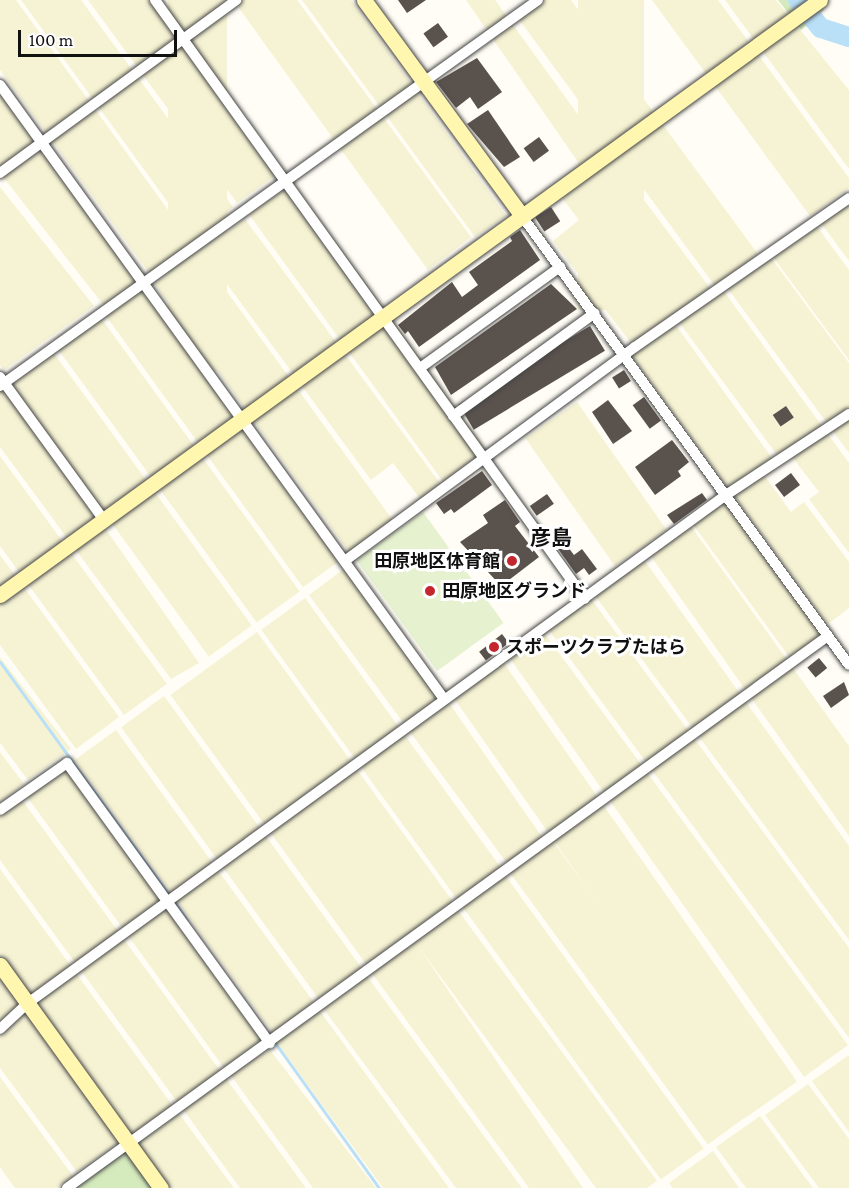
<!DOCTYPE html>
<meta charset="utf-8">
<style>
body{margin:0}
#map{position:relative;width:849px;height:1188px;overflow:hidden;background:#fffdf5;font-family:"Crimson Pro","Noto Sans JP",serif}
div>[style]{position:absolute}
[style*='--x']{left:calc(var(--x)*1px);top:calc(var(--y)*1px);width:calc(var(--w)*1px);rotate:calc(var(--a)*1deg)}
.farmland>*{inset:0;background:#f6f3d4;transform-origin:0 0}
.green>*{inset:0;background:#d5ebbd}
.pitch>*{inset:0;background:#e6f2cf;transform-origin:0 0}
.stream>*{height:3px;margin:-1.5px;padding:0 1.5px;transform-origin:1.5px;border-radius:1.5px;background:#b9e0f7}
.river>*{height:20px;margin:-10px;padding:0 10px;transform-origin:10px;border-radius:10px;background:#b9e0f7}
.building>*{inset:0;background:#5a524d;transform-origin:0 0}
.roads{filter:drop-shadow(0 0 2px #444) drop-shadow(0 0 2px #444)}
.street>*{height:10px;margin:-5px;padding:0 5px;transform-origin:5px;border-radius:5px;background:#fff}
.secondary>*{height:15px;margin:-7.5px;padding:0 7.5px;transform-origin:7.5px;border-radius:7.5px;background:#fff6b0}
.dots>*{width:16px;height:16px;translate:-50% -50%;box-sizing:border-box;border:3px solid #fff;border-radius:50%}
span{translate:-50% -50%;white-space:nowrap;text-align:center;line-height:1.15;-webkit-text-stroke:6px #fff;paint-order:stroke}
.poi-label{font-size:18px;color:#111;font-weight:700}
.right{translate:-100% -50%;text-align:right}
.left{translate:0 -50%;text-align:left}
.quarter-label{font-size:21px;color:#111;font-weight:700}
.scale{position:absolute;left:18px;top:30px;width:159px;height:27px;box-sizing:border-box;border:3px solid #111;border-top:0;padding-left:8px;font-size:18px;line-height:21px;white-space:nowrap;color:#111;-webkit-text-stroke:4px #fff;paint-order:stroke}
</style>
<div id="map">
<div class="farmland">
<div style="clip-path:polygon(0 0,16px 0,192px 243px,150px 274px,0 70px)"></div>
<div style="clip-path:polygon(21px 0,81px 0,233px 207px,193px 237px)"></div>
<div style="clip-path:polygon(88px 0,151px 0,278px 174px,237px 203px)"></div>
<div style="left:168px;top:0;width:59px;height:371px"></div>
<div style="clip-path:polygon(233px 0,297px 0,471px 237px,428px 270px)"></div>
<div style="clip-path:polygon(302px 0,351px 0,506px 216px,475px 237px)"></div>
<div style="clip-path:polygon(466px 0,495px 0,600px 145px,578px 162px)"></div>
<div style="clip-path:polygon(534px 0,571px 0,758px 254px,715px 286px,515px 14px)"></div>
<div style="left:578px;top:0;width:66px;height:310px"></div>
<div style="clip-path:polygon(652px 0,718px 0,849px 178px,849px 188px,810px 216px)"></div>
<div style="clip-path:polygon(725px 0,776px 0,849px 90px,849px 169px)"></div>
<div style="clip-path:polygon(0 84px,147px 277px,105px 307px,0 173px)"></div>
<div style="clip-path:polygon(614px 160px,710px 288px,657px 330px,672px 320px,772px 458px,759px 468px,791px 512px,804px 502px,849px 562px,849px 608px,828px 624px,629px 352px,634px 347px,553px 241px,579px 220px,562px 198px)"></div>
<div style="left:293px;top:183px;width:337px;height:54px;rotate:54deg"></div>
<div style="clip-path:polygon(0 187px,94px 306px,4px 370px,0 365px)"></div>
<div style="clip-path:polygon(849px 202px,849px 261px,821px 223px)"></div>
<div style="clip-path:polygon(245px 219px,445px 490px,424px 504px,393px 463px,371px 480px,202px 250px)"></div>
<div style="clip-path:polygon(816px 225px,849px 270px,849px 360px,773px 257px)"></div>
<div style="clip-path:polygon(766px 251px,849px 363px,849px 453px,723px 282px)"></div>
<div style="left:198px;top:252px;width:337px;height:54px;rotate:54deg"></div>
<div style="left:148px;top:282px;width:338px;height:54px;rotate:54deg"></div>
<div style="clip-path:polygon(720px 286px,849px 463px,849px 553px,809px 499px,819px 492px,786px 449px,777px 455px,676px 318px)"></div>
<div style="left:101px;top:318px;width:338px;height:53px;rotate:54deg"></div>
<div style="left:53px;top:352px;width:338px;height:53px;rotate:54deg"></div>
<div style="clip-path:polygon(4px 383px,199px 663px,171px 679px,0 447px,0 386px)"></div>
<div style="left:577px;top:402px;width:156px;height:63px;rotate:55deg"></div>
<div style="clip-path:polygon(0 456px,167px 684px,124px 715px,0 546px)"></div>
<div style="left:726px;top:495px;width:174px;height:44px;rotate:54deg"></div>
<div style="clip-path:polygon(690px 525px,849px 746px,849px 836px,648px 552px)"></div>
<div style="clip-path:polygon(0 555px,119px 717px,76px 749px,0 645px)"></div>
<div style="clip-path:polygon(642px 557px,849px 846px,849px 940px,593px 593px)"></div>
<div style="clip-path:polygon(352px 563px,544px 840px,509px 866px,309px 595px)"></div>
<div style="clip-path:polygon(589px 596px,849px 948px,849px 1038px,546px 626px)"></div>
<div style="left:305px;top:598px;width:338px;height:54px;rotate:54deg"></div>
<div style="clip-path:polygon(542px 630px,848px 1045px,804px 1077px,507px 654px)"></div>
<div style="left:257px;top:632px;width:338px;height:107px;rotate:54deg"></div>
<div style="clip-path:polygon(0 657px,71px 749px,28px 780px,0 743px)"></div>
<div style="left:501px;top:659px;width:516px;height:61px;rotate:55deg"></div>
<div style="left:164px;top:696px;width:338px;height:53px;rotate:54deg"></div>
<div style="left:116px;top:730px;width:338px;height:51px;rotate:54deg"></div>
<div style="clip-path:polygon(0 752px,24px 784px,0 802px)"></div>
<div style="left:66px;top:767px;width:337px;height:49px;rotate:54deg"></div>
<div style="clip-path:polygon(22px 800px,221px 1072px,178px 1103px,0 860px,0 815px)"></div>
<div style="left:552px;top:840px;width:338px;height:53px;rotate:54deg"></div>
<div style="clip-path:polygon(0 869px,173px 1106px,130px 1137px,0 960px)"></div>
<div style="left:505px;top:875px;width:338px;height:53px;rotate:54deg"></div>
<div style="clip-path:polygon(457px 909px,657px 1181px,647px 1188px,596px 1188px,418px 946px,583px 1188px,529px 1188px,371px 972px)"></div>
<div style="clip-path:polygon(367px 976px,522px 1188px,456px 1188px,323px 1008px)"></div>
<div style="clip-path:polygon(0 978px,120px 1141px,77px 1172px,0 1068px)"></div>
<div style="clip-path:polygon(319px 1010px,449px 1188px,383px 1188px,276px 1042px)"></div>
<div style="clip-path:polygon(270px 1050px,376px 1188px,313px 1188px,229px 1073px)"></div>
<div style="clip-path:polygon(849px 1055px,849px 1132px,812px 1081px)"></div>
<div style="clip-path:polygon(0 1077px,73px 1176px,57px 1188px,15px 1188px,0 1167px)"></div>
<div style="clip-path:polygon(225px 1077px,306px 1188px,240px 1188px,182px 1108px)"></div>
<div style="clip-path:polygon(808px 1084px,849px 1139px,849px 1188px,819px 1188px,765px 1115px)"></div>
<div style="clip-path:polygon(177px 1111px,234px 1188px,168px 1188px,134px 1142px)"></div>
<div style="clip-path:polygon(760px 1116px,813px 1188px,746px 1188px,716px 1147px)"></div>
<div style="clip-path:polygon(713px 1151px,739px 1188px,673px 1188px,669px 1183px)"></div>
</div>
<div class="green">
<div style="clip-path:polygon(778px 0,818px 0,824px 10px,801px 30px)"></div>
<div style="clip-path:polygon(127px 1151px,154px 1188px,75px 1188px)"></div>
</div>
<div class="pitch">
<div style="left:423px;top:512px;width:137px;height:82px;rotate:54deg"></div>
</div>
<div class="stream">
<div style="--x:0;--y:662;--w:289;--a:54"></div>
<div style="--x:174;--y:901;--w:23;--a:56"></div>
<div style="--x:273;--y:1040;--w:182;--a:54.4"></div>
</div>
<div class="river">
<div style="--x:798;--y:0;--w:36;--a:51"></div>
<div style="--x:821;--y:28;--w:29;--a:18"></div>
</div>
<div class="building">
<div style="clip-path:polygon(398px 0,426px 0,407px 13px)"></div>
<div style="left:438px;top:23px;width:17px;height:18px;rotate:54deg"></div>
<div style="clip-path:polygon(477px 58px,502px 92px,478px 109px,470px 97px,456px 108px,436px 82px)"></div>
<div style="clip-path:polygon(488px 110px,520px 157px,504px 167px,467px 124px)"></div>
<div style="left:539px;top:137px;width:17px;height:19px;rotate:54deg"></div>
<div style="left:551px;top:207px;width:17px;height:19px;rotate:57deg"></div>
<div style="clip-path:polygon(520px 230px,540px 260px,419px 347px,408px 331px,405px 334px,398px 325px,452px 282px,462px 297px,478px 285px,469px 272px,512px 241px,510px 237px)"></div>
<div style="clip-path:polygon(551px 284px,577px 309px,451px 395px,435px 367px)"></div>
<div style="left:590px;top:326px;width:29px;height:153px;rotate:59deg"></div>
<div style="left:624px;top:370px;width:13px;height:14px;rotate:58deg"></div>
<div style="left:644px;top:397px;width:29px;height:14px;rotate:54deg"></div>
<div style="clip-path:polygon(608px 400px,632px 431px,613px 444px,592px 412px)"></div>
<div style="left:786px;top:406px;width:14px;height:16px;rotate:56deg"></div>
<div style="clip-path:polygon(672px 440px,689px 462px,678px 471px,681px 476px,655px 495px,635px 467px)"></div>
<div style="clip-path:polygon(482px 471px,492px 485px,454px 513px,451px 509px,444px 514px,436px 503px)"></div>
<div style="left:791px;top:473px;width:15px;height:20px;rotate:53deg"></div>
<div style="clip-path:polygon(702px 493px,707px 500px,674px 524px,667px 515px)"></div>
<div style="left:547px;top:494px;width:12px;height:21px;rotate:55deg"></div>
<div style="clip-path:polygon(505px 500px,520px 522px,515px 526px,539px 557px,501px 586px,460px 542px,488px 523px,483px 515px)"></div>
<div style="clip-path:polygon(556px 531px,574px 555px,582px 549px,597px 569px,589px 575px,584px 568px,576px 574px,549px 536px)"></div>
<div style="left:502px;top:634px;width:11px;height:29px;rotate:52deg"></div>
<div style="left:819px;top:658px;width:13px;height:15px;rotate:51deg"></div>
<div style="clip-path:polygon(844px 682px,849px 695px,831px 708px,823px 696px)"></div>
</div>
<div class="roads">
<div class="street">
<div style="--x:155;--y:0;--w:737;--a:54.33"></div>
<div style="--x:0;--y:85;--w:758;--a:54.13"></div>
<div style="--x:0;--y:173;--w:293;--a:-36.2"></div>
<div style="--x:522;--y:216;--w:555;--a:53.93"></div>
<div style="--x:420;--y:368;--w:173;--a:-35.8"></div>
<div style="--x:0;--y:377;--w:177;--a:54"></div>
<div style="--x:0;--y:386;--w:662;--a:-35.66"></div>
<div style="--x:453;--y:416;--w:175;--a:-36"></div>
<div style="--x:346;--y:560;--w:359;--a:-36.4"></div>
<div style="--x:635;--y:347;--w:261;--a:-34.8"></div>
<div style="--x:0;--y:810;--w:82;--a:-35"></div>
<div style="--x:67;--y:763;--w:346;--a:54.1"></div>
<div style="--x:0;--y:1029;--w:38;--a:-43"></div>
<div style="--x:28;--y:1003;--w:863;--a:-36.05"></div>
<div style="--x:726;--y:495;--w:147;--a:-33.4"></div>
<div style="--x:67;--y:1188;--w:940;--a:-35.96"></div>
</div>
<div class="secondary">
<div style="--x:364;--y:0;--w:268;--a:53.8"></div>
<div style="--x:0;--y:595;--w:1013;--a:-35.97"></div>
<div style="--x:0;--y:965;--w:275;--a:54.2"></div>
</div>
</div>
<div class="dots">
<div style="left:512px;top:561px;background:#c4262e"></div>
<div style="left:430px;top:591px;background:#c4262e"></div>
<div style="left:494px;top:647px;background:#c4262e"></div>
</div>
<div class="poi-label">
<span class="right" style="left:500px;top:561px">田原地区体育館</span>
<span class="left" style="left:442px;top:591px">田原地区グランド</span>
<span class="left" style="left:506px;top:647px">スポーツクラブたはら</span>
</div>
<div class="quarter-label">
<span style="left:551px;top:538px">彦島</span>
</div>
<div class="scale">100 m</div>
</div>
